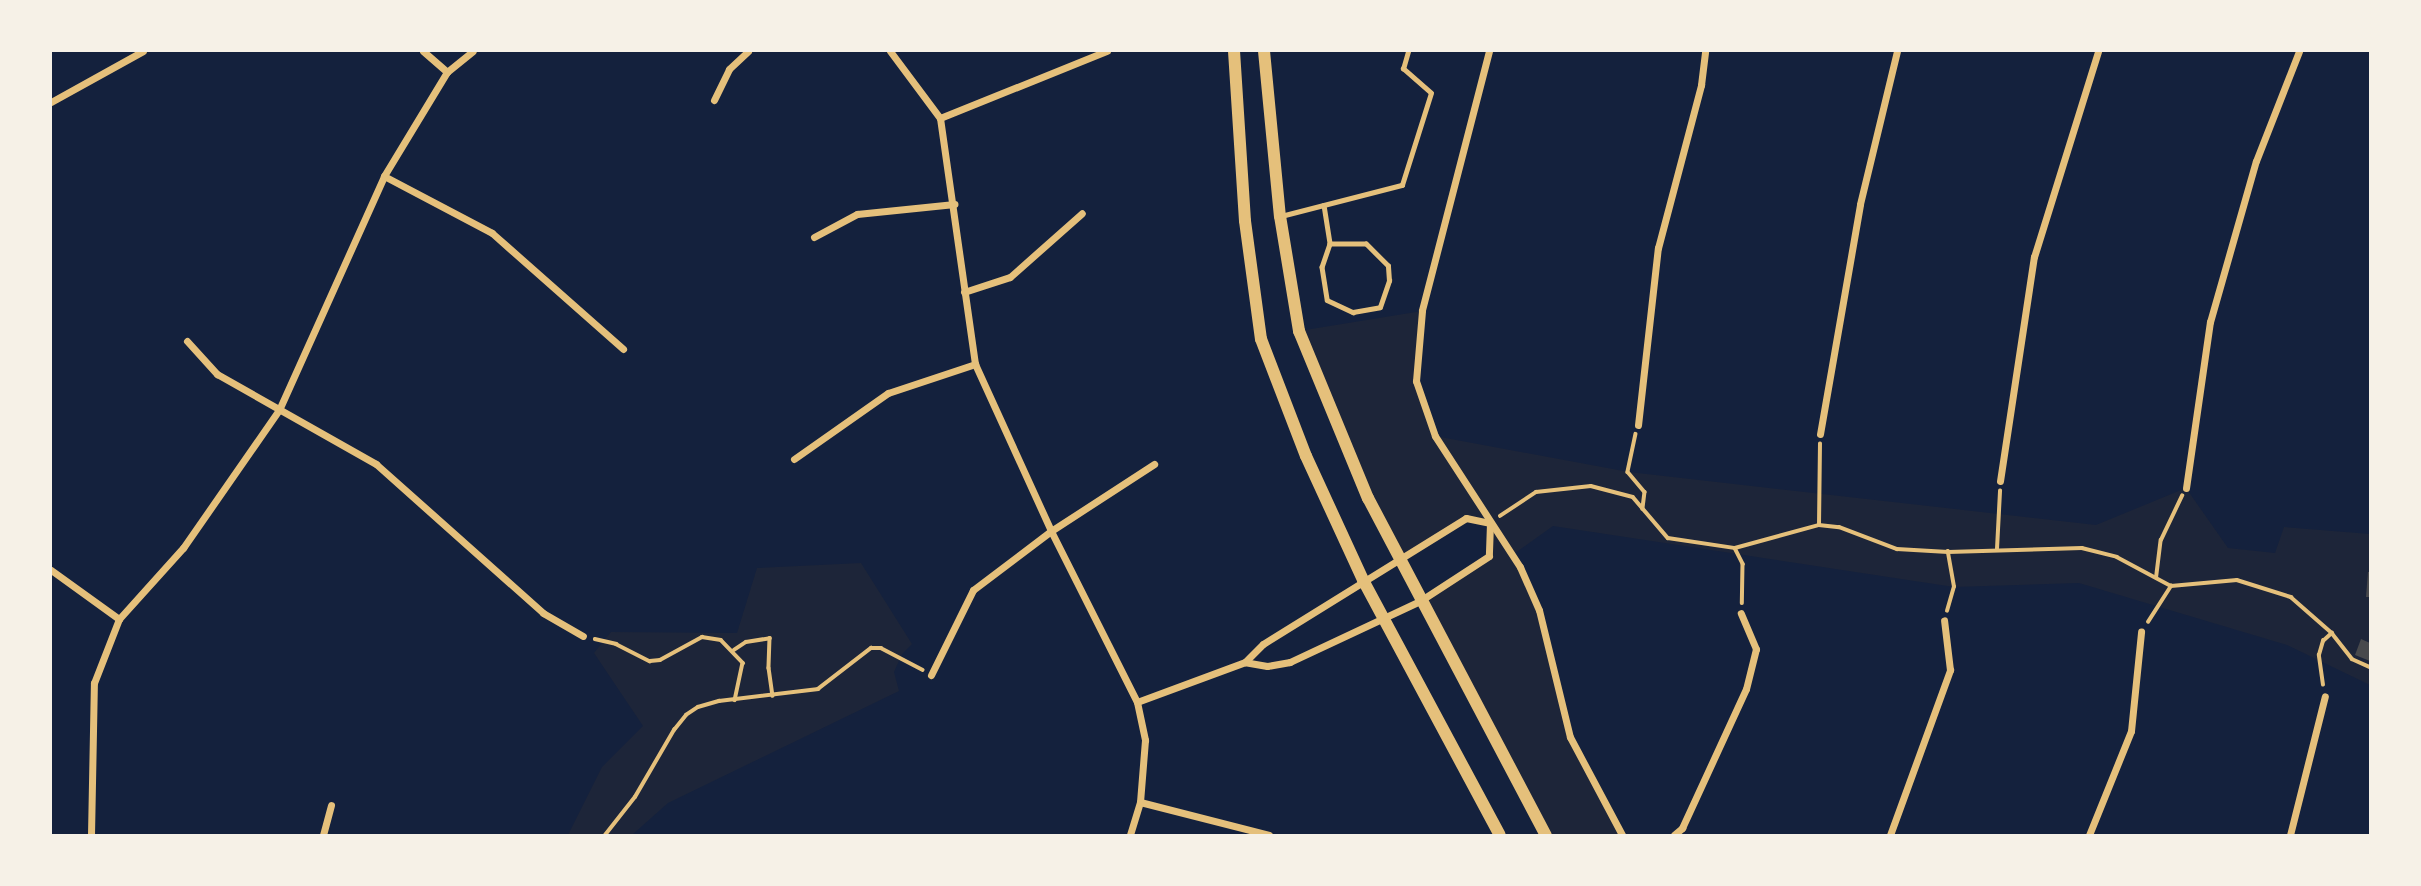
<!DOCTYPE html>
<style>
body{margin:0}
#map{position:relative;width:2421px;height:886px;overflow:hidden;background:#14213d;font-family:Cabin,sans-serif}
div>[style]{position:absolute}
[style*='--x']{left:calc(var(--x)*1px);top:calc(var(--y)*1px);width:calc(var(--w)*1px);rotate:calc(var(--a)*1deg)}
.green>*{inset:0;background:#1d2539}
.building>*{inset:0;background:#48494c}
.path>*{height:3.5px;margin:-1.75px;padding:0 1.75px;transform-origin:1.75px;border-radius:1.75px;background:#e5c07b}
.service>*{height:4.5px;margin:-2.25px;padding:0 2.25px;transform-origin:2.25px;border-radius:2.25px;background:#e5c07b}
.minor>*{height:7px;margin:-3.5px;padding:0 3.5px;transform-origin:3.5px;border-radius:3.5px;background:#e5c07b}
.tertiary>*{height:12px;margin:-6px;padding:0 6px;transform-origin:6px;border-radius:6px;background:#e5c07b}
span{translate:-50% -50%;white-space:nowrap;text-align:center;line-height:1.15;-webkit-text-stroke:5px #f6f1e7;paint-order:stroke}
.frame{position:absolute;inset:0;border:52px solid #f6f1e7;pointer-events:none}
</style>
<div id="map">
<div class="green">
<div style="clip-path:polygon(1422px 311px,1416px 381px,1435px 436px,1629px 472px,2096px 525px,2186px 488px,2228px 548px,2275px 553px,2284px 527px,2370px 534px,2370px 685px,2287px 645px,2079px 583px,1954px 587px,1553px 526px,1511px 556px,1539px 610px,1570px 737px,1622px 835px,1546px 835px,1420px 601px,1489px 556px,1490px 523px,1466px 518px,1397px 558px,1299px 331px)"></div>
<div style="clip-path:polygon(861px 563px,912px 644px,902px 654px,894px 672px,899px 691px,668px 803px,632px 835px,568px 835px,602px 767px,643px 726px,594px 653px,611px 632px,737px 633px,757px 568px)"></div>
</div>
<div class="building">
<div style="clip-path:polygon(2368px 572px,2370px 572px,2370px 597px,2366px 597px)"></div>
<div style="clip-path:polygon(2361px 639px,2370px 643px,2370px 661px,2355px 655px)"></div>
</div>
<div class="path">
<div style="--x:1636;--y:434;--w:39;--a:102"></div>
<div style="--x:1628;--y:472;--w:26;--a:50"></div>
<div style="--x:1645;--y:492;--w:17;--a:97"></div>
<div style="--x:1500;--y:516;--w:43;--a:-33.7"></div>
<div style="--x:1536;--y:492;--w:55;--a:-6.2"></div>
<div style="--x:1591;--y:486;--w:43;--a:14.7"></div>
<div style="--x:1633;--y:497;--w:54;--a:49.5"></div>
<div style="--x:1668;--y:538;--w:68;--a:8.5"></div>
<div style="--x:1735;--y:548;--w:87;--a:-15.3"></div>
<div style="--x:1819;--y:525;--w:20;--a:6"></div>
<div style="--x:1839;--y:527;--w:62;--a:20.8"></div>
<div style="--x:1897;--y:549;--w:51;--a:3.4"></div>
<div style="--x:1948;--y:552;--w:134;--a:-1.7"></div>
<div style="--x:2082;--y:548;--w:36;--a:14"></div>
<div style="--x:2117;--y:557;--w:61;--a:28.2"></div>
<div style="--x:2171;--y:586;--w:66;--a:-5.2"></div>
<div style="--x:2237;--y:580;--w:57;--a:17.5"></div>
<div style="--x:2291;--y:597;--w:55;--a:41.3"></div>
<div style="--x:2332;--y:633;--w:33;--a:52"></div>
<div style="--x:2352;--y:659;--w:20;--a:24"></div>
<div style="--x:1819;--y:525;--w:81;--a:-89.3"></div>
<div style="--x:1735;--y:548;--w:18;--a:63"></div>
<div style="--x:1743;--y:564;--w:39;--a:91"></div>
<div style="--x:1997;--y:549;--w:58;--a:-87"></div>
<div style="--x:2156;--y:578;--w:38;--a:-83"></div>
<div style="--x:2161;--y:540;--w:49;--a:-64.5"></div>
<div style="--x:1947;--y:611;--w:25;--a:-74"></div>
<div style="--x:1954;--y:587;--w:36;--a:-100"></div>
<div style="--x:2148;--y:622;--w:43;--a:-57.4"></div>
<div style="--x:595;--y:639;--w:22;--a:13"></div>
<div style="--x:616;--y:644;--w:38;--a:27"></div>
<div style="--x:650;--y:661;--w:10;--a:-6"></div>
<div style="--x:660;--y:660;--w:48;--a:-28.7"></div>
<div style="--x:702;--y:637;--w:19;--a:9"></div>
<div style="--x:721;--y:640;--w:32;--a:46"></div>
<div style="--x:743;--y:663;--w:38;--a:102"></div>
<div style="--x:734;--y:650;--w:14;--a:-34"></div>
<div style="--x:746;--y:642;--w:24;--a:-9"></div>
<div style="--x:770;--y:638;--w:30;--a:92"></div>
<div style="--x:769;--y:668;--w:28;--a:82"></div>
<div style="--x:2323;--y:685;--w:30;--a:-98"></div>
<div style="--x:2319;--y:655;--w:15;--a:-74"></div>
<div style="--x:2323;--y:641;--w:12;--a:-42"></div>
<div style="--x:605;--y:835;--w:48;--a:-51.7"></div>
<div style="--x:635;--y:797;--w:78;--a:-59.8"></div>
<div style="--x:674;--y:730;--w:19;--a:-51"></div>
<div style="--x:686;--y:715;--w:14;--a:-34"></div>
<div style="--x:698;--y:707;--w:22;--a:-16"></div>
<div style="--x:719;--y:701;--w:100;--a:-6.9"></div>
<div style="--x:818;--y:689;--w:67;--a:-37.7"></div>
<div style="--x:871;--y:648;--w:10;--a:0"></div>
<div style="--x:881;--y:648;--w:47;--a:27.6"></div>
</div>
<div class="service">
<div style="--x:1324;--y:205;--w:39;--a:81"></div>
<div style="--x:1330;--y:244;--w:24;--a:109"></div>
<div style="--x:1322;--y:267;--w:33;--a:81"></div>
<div style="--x:1327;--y:300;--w:29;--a:25"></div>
<div style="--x:1353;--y:312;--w:27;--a:-10"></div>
<div style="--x:1380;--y:307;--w:28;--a:-71"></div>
<div style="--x:1389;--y:281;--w:15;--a:-94"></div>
<div style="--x:1388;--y:266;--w:31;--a:-135"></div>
<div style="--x:1366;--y:244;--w:36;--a:180"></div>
<div style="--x:1281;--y:216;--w:125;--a:-14.4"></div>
<div style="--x:1402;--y:185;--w:96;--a:-72.5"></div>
<div style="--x:1431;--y:93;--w:37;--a:-139"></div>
<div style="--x:1403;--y:69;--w:19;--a:-74"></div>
</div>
<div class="minor">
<div style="--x:423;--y:51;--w:32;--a:41"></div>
<div style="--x:890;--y:51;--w:84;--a:53.3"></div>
<div style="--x:940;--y:118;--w:248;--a:81.9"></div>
<div style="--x:975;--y:364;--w:183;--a:65.5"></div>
<div style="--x:1051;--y:531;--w:191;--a:63.3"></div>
<div style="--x:1137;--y:702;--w:39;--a:78"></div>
<div style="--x:1145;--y:740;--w:62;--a:94.6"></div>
<div style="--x:1140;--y:802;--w:34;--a:107"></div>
<div style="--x:1489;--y:51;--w:268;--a:104.5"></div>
<div style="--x:1422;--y:311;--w:70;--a:94.9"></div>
<div style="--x:1416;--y:381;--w:58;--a:70.9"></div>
<div style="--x:1435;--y:436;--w:156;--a:57"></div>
<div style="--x:1520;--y:567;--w:47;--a:66.2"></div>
<div style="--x:1539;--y:610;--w:131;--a:76.3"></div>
<div style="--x:1570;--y:737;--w:111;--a:62"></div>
<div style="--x:714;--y:100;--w:34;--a:-64"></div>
<div style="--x:729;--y:69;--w:26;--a:-43"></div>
<div style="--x:51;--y:102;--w:105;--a:-29"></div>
<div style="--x:940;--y:118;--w:180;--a:-21.9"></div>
<div style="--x:384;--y:176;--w:122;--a:27.8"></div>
<div style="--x:492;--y:233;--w:175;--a:41.5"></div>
<div style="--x:814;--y:237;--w:49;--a:-28.1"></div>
<div style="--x:857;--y:214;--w:98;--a:-5.9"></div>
<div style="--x:964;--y:292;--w:48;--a:-18.1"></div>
<div style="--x:1010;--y:277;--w:96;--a:-41.6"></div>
<div style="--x:187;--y:341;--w:45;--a:47.7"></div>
<div style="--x:217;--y:374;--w:183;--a:29.5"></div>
<div style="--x:376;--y:464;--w:224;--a:41.7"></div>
<div style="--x:543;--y:613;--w:46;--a:29.9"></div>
<div style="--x:1638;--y:425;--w:178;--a:-83.6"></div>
<div style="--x:1658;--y:248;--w:169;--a:-75.2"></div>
<div style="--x:1701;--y:85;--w:34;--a:-83"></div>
<div style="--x:1820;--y:434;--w:233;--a:-80.1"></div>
<div style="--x:1860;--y:204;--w:157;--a:-76.4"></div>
<div style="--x:794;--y:459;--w:115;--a:-35.1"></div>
<div style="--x:888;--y:393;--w:92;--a:-18.4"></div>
<div style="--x:2000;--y:481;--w:227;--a:-81.4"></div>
<div style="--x:2034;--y:257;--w:216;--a:-72.7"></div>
<div style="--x:2186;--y:488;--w:168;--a:-81.8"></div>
<div style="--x:2210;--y:322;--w:167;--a:-74.1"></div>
<div style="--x:2256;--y:161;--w:118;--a:-68.6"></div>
<div style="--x:1466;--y:518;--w:25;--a:12"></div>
<div style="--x:1490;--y:523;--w:33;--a:92"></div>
<div style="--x:1489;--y:556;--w:82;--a:146.9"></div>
<div style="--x:1420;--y:601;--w:144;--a:154.9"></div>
<div style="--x:1290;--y:662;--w:23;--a:170"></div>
<div style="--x:1267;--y:666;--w:22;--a:-170"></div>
<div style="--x:1245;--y:662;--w:25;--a:-45"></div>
<div style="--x:1263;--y:644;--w:239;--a:-31.8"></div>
<div style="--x:51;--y:570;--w:84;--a:35.8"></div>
<div style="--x:931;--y:675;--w:95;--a:-63.7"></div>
<div style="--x:973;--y:590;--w:98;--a:-37.1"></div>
<div style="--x:1051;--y:531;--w:123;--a:-33"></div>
<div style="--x:1137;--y:702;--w:115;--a:-20.3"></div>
<div style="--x:1140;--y:802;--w:133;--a:14.3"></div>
<div style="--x:91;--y:835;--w:152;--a:-88.9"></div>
<div style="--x:94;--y:683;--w:69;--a:-68.7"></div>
<div style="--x:119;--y:619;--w:96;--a:-48"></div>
<div style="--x:183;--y:548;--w:168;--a:-55.2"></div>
<div style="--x:279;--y:410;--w:256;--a:-65.8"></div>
<div style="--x:384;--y:176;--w:122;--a:-58.8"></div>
<div style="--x:447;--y:72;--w:33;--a:-39"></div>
<div style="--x:323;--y:835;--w:31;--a:-75"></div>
<div style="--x:1674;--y:835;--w:11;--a:-41"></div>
<div style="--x:1682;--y:828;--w:153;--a:-65.3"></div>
<div style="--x:1746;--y:689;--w:41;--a:-76"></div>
<div style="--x:1756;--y:649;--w:39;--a:-113"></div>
<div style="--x:1890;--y:835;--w:176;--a:-70"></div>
<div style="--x:1950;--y:670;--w:50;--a:-96.8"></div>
<div style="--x:2089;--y:835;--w:112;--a:-68"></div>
<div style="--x:2131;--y:731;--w:100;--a:-84.2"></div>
<div style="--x:2290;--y:835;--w:143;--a:-75.9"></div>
</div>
<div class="tertiary">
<div style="--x:1234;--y:51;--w:170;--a:86.3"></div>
<div style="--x:1245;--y:221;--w:119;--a:82.3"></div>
<div style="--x:1261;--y:339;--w:125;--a:69"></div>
<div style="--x:1306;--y:456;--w:136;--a:65.3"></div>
<div style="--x:1363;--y:580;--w:289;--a:61.8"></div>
<div style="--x:1264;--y:51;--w:166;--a:84.5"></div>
<div style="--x:1280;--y:216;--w:117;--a:80.6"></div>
<div style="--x:1299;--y:331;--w:181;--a:67.6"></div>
<div style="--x:1368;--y:498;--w:381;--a:62.2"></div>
</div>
<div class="frame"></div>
</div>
